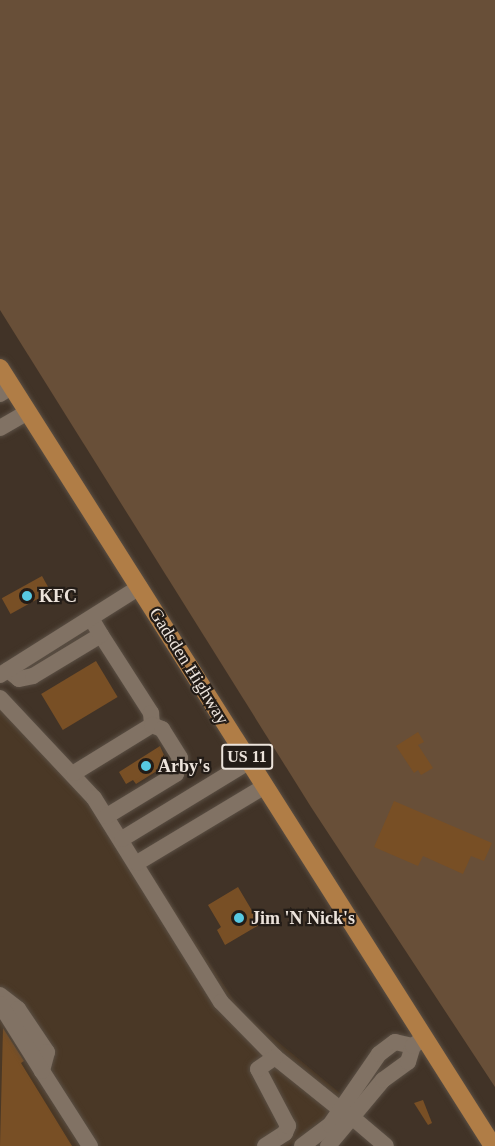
<!DOCTYPE html>
<style>
body{margin:0}
#map{position:relative;width:495px;height:1146px;overflow:hidden;background:#413327;font-family:"Times New Roman",serif}
div>[style]{position:absolute}
[style*='--x']{left:calc(var(--x)*1px);top:calc(var(--y)*1px);width:calc(var(--w)*1px);rotate:calc(var(--a)*1deg)}
.built>*{inset:0;background:#4a3826}
.green>*{inset:0;background:#684f38}
.building>*{inset:0;background:#784f25;transform-origin:0 0}
.roads{filter:drop-shadow(0 0 2px #5a4f44) drop-shadow(0 0 2px #5a4f44)}
.minor>*{height:16px;margin:-8px;padding:0 8px;transform-origin:8px;border-radius:8px;background:#817264}
.major>*{height:18px;margin:-9px;padding:0 9px;transform-origin:9px;border-radius:9px;background:#b07d46}
.dots>*{width:16px;height:16px;translate:-50% -50%;box-sizing:border-box;border:3px solid #231c17;border-radius:50%}
span{translate:-50% -50%;white-space:nowrap;text-align:center;line-height:1.15;-webkit-text-stroke:4.5px #231c17;paint-order:stroke}
.shield-label span{padding:2px 4px;background:#231c17;border:2px solid;border-radius:4px;-webkit-text-stroke-width:0}
.shield-label{font-size:16px;color:#ece3db;font-weight:700}
.poi-label{font-size:18px;color:#ece3db;font-weight:700}
.left{translate:0 -50%;text-align:left}
.street-label{font-size:18px;color:#ece3db}
</style>
<div id="map">
<div class="built">
<div style="clip-path:polygon(0 689px,103px 801px,241px 1011px,341px 1094px,323px 1119px,294px 1143px,288px 1146px,0 1146px)"></div>
</div>
<div class="green">
<div style="clip-path:polygon(0 0,495px 0,495px 1087px,311px 807px,0 310px)"></div>
</div>
<div class="building">
<div style="left:42px;top:576px;width:18px;height:46px;rotate:61deg"></div>
<div style="left:96px;top:661px;width:42px;height:64px;rotate:59deg"></div>
<div style="clip-path:polygon(418px 732px,424px 742px,418px 745px,433px 768px,421px 775px,418px 770px,414px 773px,396px 746px)"></div>
<div style="clip-path:polygon(160px 746px,168px 764px,136px 784px,133px 780px,126px 784px,119px 772px)"></div>
<div style="clip-path:polygon(394px 801px,492px 843px,484px 861px,471px 856px,463px 874px,423px 856px,418px 866px,374px 847px)"></div>
<div style="clip-path:polygon(238px 887px,254px 914px,259px 910px,266px 921px,225px 945px,217px 930px,221px 927px,208px 905px)"></div>
<div style="clip-path:polygon(3px 1028px,24px 1061px,21px 1063px,72px 1146px,0 1146px)"></div>
<div style="clip-path:polygon(423px 1100px,432px 1123px,428px 1125px,414px 1103px)"></div>
</div>
<div class="roads">
<div class="minor">
<div style="--x:0;--y:394;--w:13;--a:-32"></div>
<div style="--x:0;--y:428;--w:32;--a:-30"></div>
<div style="--x:101;--y:635;--w:93;--a:57.3"></div>
<div style="--x:151;--y:713;--w:12;--a:85"></div>
<div style="--x:8;--y:670;--w:14;--a:39"></div>
<div style="--x:19;--y:679;--w:14;--a:-12"></div>
<div style="--x:33;--y:676;--w:79;--a:-31.1"></div>
<div style="--x:101;--y:635;--w:17;--a:-121"></div>
<div style="--x:0;--y:675;--w:165;--a:-32.2"></div>
<div style="--x:0;--y:698;--w:137;--a:46.8"></div>
<div style="--x:94;--y:798;--w:240;--a:58.1"></div>
<div style="--x:221;--y:1002;--w:77;--a:45.5"></div>
<div style="--x:275;--y:1057;--w:85;--a:38.8"></div>
<div style="--x:74;--y:773;--w:92;--a:-31.6"></div>
<div style="--x:152;--y:725;--w:11;--a:22"></div>
<div style="--x:162;--y:729;--w:34;--a:58"></div>
<div style="--x:180;--y:758;--w:16;--a:104"></div>
<div style="--x:176;--y:774;--w:81;--a:148.7"></div>
<div style="--x:122;--y:839;--w:150;--a:-31.4"></div>
<div style="--x:137;--y:863;--w:149;--a:-31"></div>
<div style="--x:0;--y:995;--w:23;--a:38"></div>
<div style="--x:18;--y:1009;--w:52;--a:56"></div>
<div style="--x:47;--y:1052;--w:20;--a:105"></div>
<div style="--x:42;--y:1071;--w:89;--a:57.4"></div>
<div style="--x:0;--y:1004;--w:79;--a:57.9"></div>
<div style="--x:353;--y:1118;--w:43;--a:40.3"></div>
<div style="--x:265;--y:1146;--w:24;--a:-33"></div>
<div style="--x:285;--y:1133;--w:8;--a:-67"></div>
<div style="--x:288;--y:1126;--w:64;--a:-117.8"></div>
<div style="--x:258;--y:1069;--w:21;--a:-35"></div>
<div style="--x:302;--y:1146;--w:35;--a:-37"></div>
<div style="--x:330;--y:1125;--w:86;--a:-55.4"></div>
<div style="--x:379;--y:1054;--w:20;--a:-37"></div>
<div style="--x:395;--y:1042;--w:18;--a:13"></div>
<div style="--x:328;--y:1146;--w:86;--a:-50.2"></div>
<div style="--x:383;--y:1080;--w:31;--a:-36"></div>
<div style="--x:408;--y:1062;--w:17;--a:-73"></div>
<div style="--x:413;--y:1046;--w:10;--a:-37"></div>
</div>
<div class="major">
<div style="--x:0;--y:368;--w:921;--a:57.64"></div>
</div>
</div>
<div class="dots">
<div style="left:27px;top:596px;background:#57c9e2"></div>
<div style="left:146px;top:766px;background:#57c9e2"></div>
<div style="left:239px;top:918px;background:#57c9e2"></div>
</div>
<div class="shield-label">
<span style="left:247px;top:757px">US 11</span>
</div>
<div class="poi-label">
<span class="left" style="left:39px;top:596px">KFC</span>
<span class="left" style="left:158px;top:766px">Arby's</span>
<span class="left" style="left:251px;top:918px">Jim 'N Nick's</span>
</div>
<div class="street-label">
<span style="left:189px;top:666px;rotate:58deg">Gadsden Highway</span>
</div>
</div>
